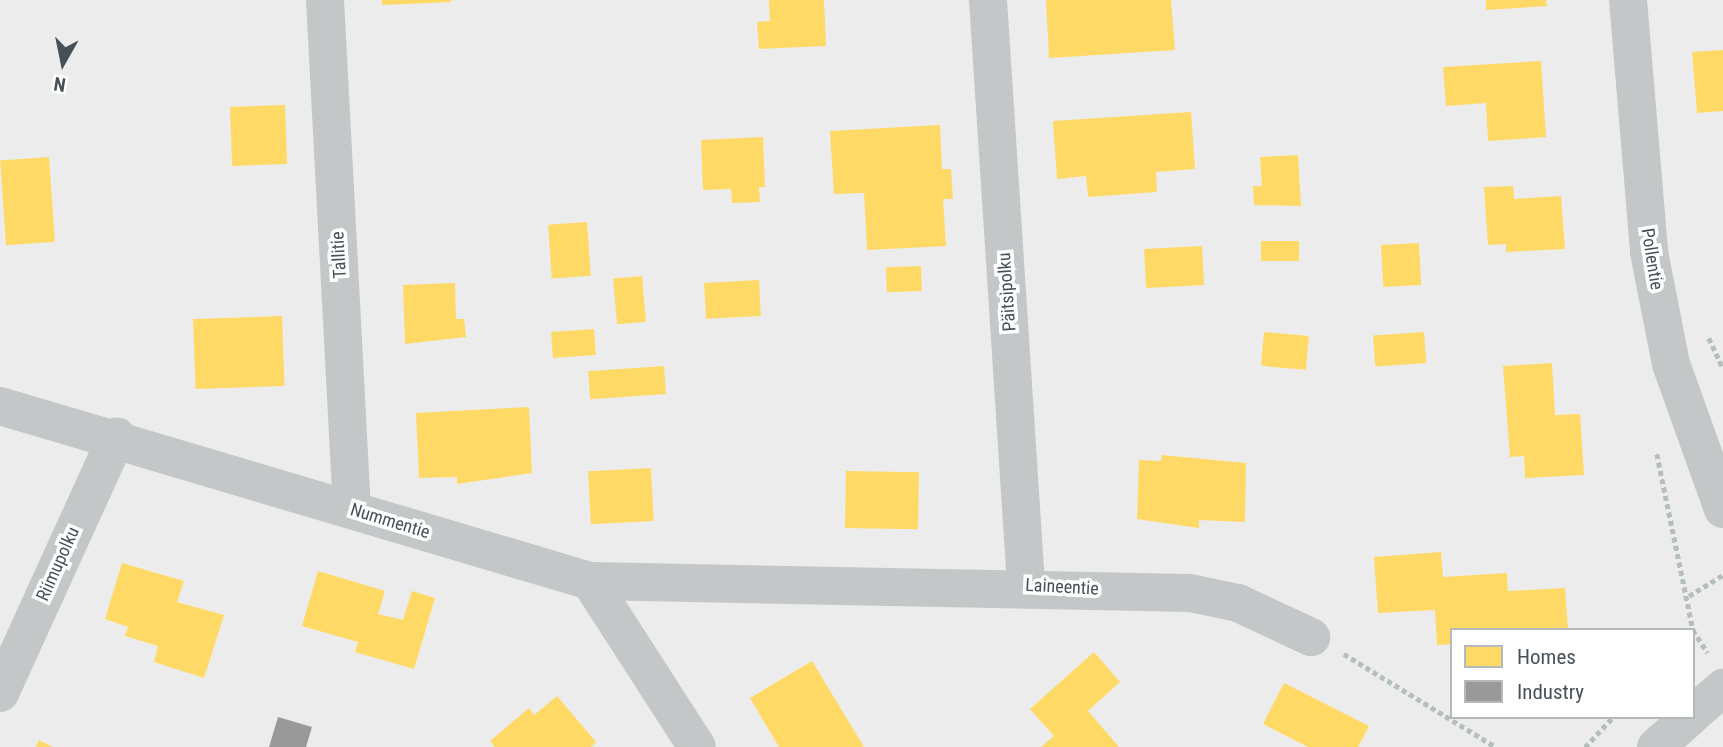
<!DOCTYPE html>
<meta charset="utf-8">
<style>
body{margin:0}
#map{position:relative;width:1723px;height:747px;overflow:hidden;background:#edecec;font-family:"Roboto Condensed",sans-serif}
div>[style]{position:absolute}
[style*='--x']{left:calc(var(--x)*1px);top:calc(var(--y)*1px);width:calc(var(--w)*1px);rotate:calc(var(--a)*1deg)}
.homes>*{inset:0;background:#ffd966;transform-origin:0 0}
.industry>*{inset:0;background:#999}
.path>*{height:4.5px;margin-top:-2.25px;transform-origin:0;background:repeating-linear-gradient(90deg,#b4bfba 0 5px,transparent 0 8.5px)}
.minor>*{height:38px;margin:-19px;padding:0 19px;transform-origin:19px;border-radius:19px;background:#c4c7c8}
span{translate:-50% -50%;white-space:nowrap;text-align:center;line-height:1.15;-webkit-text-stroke:7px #fff;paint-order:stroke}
.street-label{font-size:18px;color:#465157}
.legend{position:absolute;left:1450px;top:628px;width:245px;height:91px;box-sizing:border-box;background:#fff;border:2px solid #b5b9bc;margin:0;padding:9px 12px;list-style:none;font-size:21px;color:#465157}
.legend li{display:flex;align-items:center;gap:14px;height:35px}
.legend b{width:35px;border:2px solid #b5b9bc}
.north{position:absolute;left:28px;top:28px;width:70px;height:70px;-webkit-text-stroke:5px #fff;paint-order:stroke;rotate:189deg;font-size:19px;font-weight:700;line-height:28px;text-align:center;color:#465157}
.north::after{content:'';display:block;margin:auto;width:24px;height:32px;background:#465157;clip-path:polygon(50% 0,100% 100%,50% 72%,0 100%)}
</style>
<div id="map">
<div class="homes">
<div style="clip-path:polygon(382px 0,451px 0,451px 2px,382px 5px)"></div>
<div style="clip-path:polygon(769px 0,824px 0,826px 46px,759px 49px,757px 22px,770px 21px)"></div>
<div style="clip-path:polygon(1046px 0,1171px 0,1175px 50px,1049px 58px)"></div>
<div style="clip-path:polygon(1486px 0,1546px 0,1547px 6px,1486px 10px)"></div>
<div style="clip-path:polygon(1723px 50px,1723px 111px,1697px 113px,1692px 52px)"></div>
<div style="clip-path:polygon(1541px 61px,1546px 137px,1488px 141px,1486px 103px,1446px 106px,1443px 67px)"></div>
<div style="left:285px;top:105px;width:59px;height:55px;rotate:88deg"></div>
<div style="clip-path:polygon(1191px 112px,1195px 169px,1156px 172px,1157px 192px,1088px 197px,1086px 176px,1057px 179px,1053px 121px)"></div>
<div style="clip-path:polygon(940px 125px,942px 169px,951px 169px,953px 199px,943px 199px,946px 246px,867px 250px,864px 193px,834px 194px,830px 131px)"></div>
<div style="clip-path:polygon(763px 137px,765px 187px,759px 187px,760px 202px,732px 203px,731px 189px,703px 190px,701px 140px)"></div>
<div style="clip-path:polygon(1298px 155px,1301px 206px,1254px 205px,1253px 186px,1262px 186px,1260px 157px)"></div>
<div style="left:49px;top:157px;width:85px;height:49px;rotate:86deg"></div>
<div style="clip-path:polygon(1513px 186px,1514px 199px,1561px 196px,1565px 249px,1506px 252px,1506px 244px,1488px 245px,1484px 187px)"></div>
<div style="left:587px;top:222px;width:54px;height:39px;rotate:86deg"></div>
<div style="left:1261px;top:241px;width:38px;height:20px"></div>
<div style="left:1419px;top:243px;width:42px;height:38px;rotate:87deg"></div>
<div style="left:1202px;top:246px;width:39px;height:58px;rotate:87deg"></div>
<div style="left:921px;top:266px;width:25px;height:35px;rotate:88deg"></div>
<div style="left:642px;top:276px;width:46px;height:29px;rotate:85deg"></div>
<div style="left:759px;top:280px;width:36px;height:55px;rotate:87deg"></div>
<div style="clip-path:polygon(455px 283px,456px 319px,464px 319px,466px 337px,405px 344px,403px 285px)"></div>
<div style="left:282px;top:316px;width:70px;height:89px;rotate:88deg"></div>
<div style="left:594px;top:329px;width:26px;height:43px;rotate:86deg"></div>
<div style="left:1264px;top:332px;width:45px;height:34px;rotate:5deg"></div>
<div style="left:1424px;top:332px;width:31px;height:51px;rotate:86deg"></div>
<div style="clip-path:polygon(1552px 363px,1555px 415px,1580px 414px,1584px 475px,1525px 478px,1524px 456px,1510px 457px,1503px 366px)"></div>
<div style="left:664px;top:366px;width:28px;height:76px;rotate:86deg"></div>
<div style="clip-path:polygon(529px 407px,532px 473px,457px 484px,457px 477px,419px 478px,416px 413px)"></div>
<div style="clip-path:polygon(1162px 455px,1246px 463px,1245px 522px,1199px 520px,1199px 528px,1137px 519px,1139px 460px,1161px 461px)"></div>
<div style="left:651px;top:468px;width:53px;height:63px;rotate:87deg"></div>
<div style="left:846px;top:471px;width:73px;height:57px;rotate:1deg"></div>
<div style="clip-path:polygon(1441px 552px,1443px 577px,1507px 573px,1508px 591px,1565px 588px,1568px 630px,1452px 630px,1452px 644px,1437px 645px,1435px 610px,1378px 613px,1374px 557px)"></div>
<div style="clip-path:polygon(122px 563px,184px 581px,177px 602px,224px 615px,204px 678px,154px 662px,158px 646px,125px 636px,128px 627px,105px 619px)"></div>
<div style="clip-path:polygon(318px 571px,385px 591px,378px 614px,403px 620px,412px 591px,435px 598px,414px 669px,355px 652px,358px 642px,302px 626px)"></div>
<div style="clip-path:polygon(1094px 652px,1120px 682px,1088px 711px,1119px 747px,1041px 747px,1054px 736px,1030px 709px)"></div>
<div style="clip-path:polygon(812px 661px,864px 747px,779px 747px,750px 698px)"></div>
<div style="clip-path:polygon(1284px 683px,1369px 726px,1358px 747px,1308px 747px,1263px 724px)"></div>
<div style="clip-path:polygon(557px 696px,596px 742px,591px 747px,495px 747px,490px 741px,529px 708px,534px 715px)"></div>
<div style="clip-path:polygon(39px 740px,53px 747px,36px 747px)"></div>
</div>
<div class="industry">
<div style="clip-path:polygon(278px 717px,312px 727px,306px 747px,269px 747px)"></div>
</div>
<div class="path">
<div style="--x:1709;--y:338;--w:33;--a:65"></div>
<div style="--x:1657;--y:454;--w:180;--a:78.4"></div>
<div style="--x:1689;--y:596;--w:40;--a:-32"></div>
<div style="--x:1693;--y:630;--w:27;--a:57"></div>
<div style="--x:1344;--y:654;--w:178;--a:31.5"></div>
<div style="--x:1585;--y:747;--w:41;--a:-47"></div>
</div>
<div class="minor">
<div style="--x:325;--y:0;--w:511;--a:86.97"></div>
<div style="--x:988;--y:0;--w:586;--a:86.28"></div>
<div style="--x:1628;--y:0;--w:253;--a:85.2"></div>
<div style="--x:1649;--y:252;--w:114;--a:78.9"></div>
<div style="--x:1671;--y:364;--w:154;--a:70.3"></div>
<div style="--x:0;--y:406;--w:615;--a:16.52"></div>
<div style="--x:590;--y:581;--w:197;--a:57.2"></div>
<div style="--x:590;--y:581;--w:600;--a:1.15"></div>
<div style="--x:1190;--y:593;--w:49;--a:11.8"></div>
<div style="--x:1238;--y:603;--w:81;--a:25"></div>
<div style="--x:0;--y:693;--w:282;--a:-65.5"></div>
<div style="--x:1693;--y:714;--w:40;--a:-41"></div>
<div style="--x:1656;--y:747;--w:45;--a:-41.4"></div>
</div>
<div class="street-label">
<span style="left:339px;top:255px;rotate:-93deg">Tallitie</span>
<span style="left:1652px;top:259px;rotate:81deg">Pollentie</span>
<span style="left:1007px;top:292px;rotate:-94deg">Päitsipolku</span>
<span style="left:390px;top:521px;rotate:17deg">Nummentie</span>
<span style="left:58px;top:564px;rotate:-66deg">Riimupolku</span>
<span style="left:1062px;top:587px;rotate:3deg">Laineentie</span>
</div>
<ul class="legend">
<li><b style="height:19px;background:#ffd966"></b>Homes</li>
<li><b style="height:19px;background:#999"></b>Industry</li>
</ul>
<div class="north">N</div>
</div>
